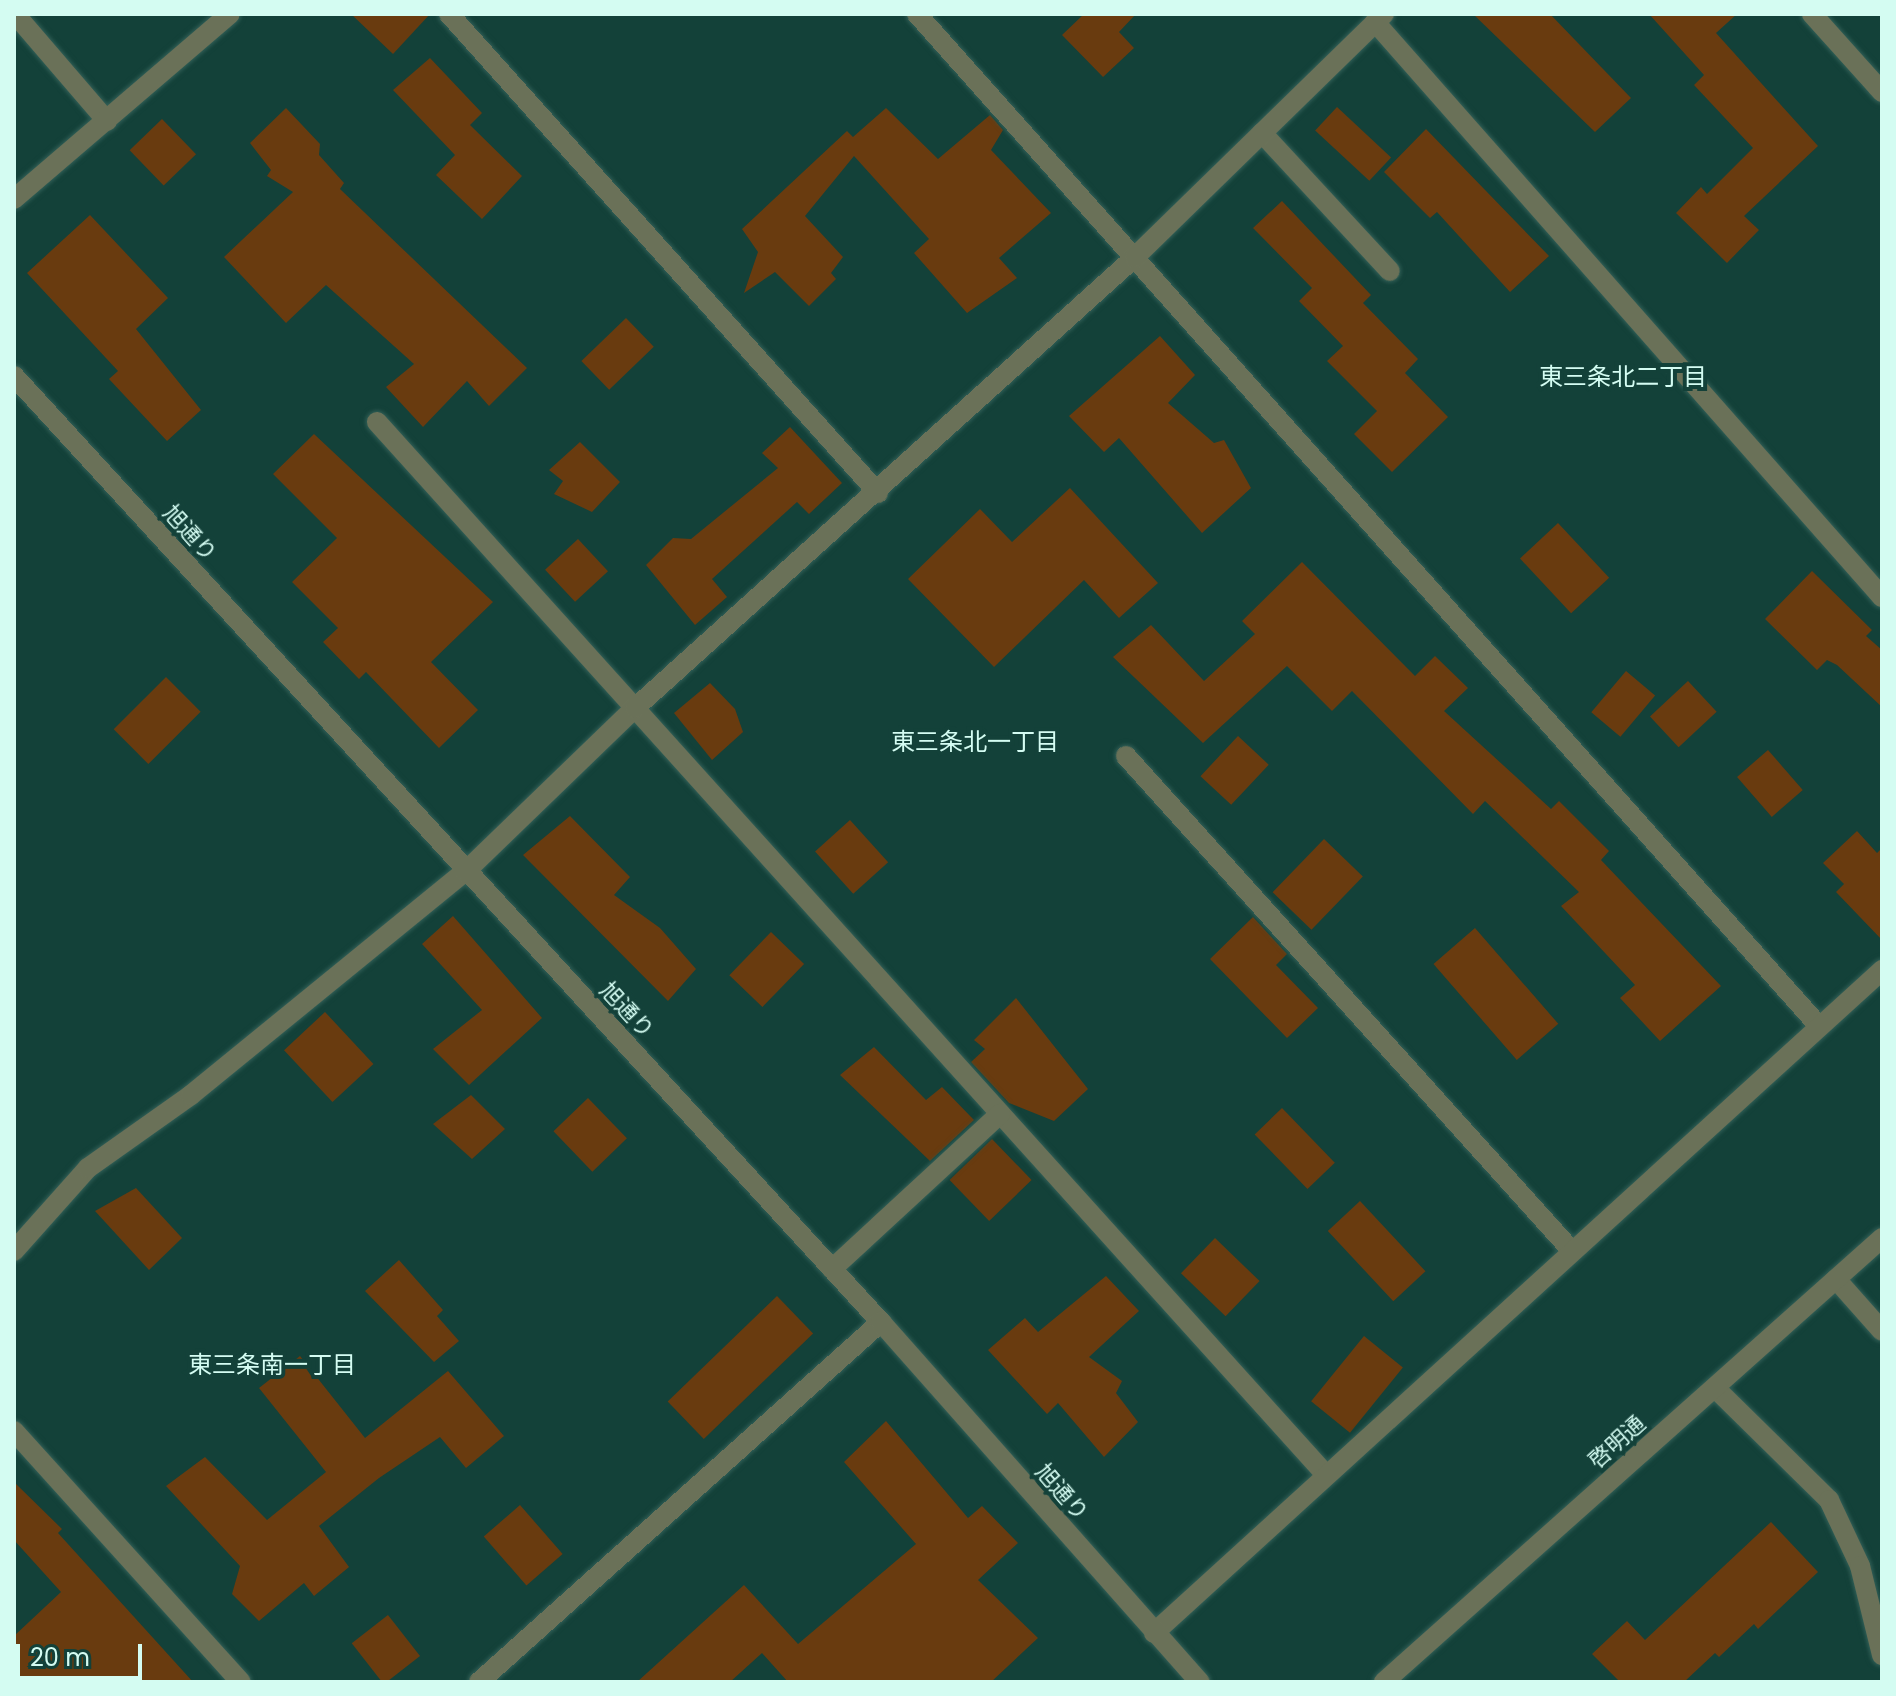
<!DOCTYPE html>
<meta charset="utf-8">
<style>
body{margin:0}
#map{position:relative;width:1896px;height:1696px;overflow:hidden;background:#134139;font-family:Poppins,"Noto Sans JP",sans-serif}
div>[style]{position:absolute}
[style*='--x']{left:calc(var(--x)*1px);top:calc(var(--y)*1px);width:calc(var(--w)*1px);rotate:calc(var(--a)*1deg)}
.building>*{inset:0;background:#693b0f;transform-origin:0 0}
.roads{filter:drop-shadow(0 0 2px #325f57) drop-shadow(0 0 2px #325f57)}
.minor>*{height:20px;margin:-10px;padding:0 10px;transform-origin:10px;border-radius:10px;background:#6a7158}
.tertiary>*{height:20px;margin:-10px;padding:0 10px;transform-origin:10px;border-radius:10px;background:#6a7158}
span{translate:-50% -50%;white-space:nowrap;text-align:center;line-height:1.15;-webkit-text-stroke:8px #134139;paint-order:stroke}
.street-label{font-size:22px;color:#d4fcf2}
.neighbourhood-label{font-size:24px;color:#d4fcf2}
.frame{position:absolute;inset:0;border:16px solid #d4fcf2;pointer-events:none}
.scale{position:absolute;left:16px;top:1644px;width:126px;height:36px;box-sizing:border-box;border:4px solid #d4fcf2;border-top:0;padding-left:10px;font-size:24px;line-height:28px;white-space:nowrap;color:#d4fcf2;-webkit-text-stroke:6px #134139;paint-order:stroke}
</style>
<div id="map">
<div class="building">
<div style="clip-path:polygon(351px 14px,430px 14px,393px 54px)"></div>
<div style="clip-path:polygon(1084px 14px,1136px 14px,1119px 32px,1134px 48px,1103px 77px,1062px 35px)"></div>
<div style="clip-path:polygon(1473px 14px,1550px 14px,1631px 98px,1595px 132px)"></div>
<div style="clip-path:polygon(1649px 14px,1737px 14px,1716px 33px,1818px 146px,1744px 216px,1759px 230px,1727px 263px,1676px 213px,1701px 187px,1707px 194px,1753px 148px,1694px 85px,1704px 75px)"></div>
<div style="clip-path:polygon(430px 58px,482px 113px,470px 125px,522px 176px,482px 219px,436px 175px,455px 155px,393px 90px)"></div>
<div style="left:1337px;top:107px;width:74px;height:32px;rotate:43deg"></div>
<div style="clip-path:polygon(286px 108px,320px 144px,319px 155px,344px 183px,340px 189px,527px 368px,489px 406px,467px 381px,423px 427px,386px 387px,414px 364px,326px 285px,286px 323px,224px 257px,293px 192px,267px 176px,271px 170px,250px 143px)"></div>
<div style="clip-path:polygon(886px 108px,938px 159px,990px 115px,1003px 130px,991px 150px,1051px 213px,999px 258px,1017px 278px,967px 313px,914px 253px,929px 239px,854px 156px,805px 216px,843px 257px,831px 273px,836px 279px,809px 306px,775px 272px,744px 293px,758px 252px,742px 229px,847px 131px,853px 137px)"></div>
<div style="left:162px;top:119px;width:49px;height:45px;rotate:46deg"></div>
<div style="clip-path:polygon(1426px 129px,1549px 256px,1510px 292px,1437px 212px,1430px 218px,1384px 172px)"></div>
<div style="clip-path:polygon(1282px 201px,1371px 295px,1363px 303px,1418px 359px,1405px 373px,1448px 417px,1392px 472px,1354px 434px,1377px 411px,1327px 361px,1343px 346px,1299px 301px,1312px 288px,1253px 228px)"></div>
<div style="clip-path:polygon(90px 215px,168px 298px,136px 329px,201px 410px,167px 441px,109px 379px,118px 371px,27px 273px)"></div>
<div style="left:626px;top:318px;width:40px;height:62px;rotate:46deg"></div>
<div style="clip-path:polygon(1160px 336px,1195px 375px,1168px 403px,1214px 443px,1224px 440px,1251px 488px,1202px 533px,1119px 438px,1104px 452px,1069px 416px)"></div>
<div style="clip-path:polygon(790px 427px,842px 483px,809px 514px,797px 502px,712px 579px,727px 597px,695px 625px,646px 565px,673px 538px,691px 539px,778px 468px,762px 453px)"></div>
<div style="clip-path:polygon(314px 434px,493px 602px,431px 662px,478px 710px,439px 748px,366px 672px,359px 679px,323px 642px,338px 628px,292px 582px,337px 538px,273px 474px)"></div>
<div style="clip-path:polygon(580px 442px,620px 482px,592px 512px,554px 494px,563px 481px,549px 470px)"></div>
<div style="clip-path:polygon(1070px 488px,1158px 583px,1119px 618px,1084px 580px,994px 667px,908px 579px,980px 509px,1012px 542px)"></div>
<div style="left:1558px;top:523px;width:75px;height:52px;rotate:47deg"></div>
<div style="left:578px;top:539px;width:44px;height:45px;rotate:47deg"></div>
<div style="clip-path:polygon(1302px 562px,1415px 676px,1435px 656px,1468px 688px,1444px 711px,1551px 809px,1559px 801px,1609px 851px,1601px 860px,1721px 986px,1660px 1041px,1620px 998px,1635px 985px,1561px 906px,1579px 892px,1485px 801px,1473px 814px,1352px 691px,1332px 711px,1287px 666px,1203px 743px,1113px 657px,1151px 625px,1204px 681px,1255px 634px,1242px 621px)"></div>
<div style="clip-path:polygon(1812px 571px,1872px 630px,1866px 636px,1882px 650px,1882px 707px,1837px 665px,1827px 660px,1817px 670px,1765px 619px)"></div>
<div style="left:1626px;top:671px;width:38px;height:54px;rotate:40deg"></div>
<div style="left:166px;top:677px;width:49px;height:74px;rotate:45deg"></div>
<div style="left:1688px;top:681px;width:42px;height:52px;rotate:47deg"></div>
<div style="clip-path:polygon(710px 683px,735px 709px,743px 732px,712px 760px,674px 713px)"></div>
<div style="left:1238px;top:736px;width:42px;height:55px;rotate:43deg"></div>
<div style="left:1768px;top:750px;width:53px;height:41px;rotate:49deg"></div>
<div style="clip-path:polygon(570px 816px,630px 877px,614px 895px,660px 928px,696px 969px,668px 1001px,523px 855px)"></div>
<div style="left:850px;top:820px;width:57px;height:47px;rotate:48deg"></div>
<div style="clip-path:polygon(1857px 831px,1877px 853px,1882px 848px,1882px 940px,1836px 892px,1844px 884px,1823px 863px)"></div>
<div style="left:1324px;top:839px;width:54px;height:74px;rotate:44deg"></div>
<div style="clip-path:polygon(453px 916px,542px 1018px,469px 1085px,433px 1049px,482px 1010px,422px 944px)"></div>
<div style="clip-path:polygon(1253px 917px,1287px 954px,1276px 965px,1318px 1008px,1287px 1038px,1210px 959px)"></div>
<div style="left:1475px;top:928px;width:127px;height:55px;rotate:49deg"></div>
<div style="left:771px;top:932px;width:46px;height:60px;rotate:44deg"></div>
<div style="clip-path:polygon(1016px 998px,1088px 1089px,1054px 1121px,1009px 1103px,971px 1062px,985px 1049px,974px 1040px)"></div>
<div style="left:325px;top:1012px;width:71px;height:56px;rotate:47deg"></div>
<div style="clip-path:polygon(874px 1047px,926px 1100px,942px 1087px,974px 1120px,930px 1161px,840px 1075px)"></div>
<div style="clip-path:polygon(471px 1095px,505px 1129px,472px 1159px,433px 1124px)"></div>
<div style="left:588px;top:1098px;width:56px;height:48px;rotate:46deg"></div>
<div style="left:1282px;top:1108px;width:76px;height:38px;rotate:46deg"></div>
<div style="left:992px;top:1139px;width:57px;height:59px;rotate:46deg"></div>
<div style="clip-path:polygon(136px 1188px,182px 1238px,149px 1270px,95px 1211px)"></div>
<div style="left:1360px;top:1201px;width:96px;height:44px;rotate:47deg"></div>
<div style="left:1215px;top:1238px;width:62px;height:49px;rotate:44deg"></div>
<div style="clip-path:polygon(399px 1260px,443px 1310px,437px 1316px,459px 1341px,434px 1362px,365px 1291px)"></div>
<div style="clip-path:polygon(1106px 1276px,1139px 1311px,1089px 1357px,1122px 1381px,1116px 1393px,1138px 1422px,1104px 1457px,1058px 1403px,1047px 1414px,988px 1350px,1025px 1318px,1038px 1332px)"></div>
<div style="left:777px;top:1296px;width:52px;height:152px;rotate:46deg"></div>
<div style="left:1364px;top:1336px;width:50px;height:84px;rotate:39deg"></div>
<div style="clip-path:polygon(300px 1356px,365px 1438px,448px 1371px,504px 1436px,466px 1468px,440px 1437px,379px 1478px,319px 1526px,349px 1567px,314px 1596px,304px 1583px,259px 1621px,232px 1594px,240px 1566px,166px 1486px,205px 1457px,267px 1520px,326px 1472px,259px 1388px)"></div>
<div style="clip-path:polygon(886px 1421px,968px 1518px,982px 1506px,1018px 1543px,978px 1580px,1038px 1638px,991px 1682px,788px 1682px,762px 1653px,730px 1682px,637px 1682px,744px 1585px,798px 1644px,916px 1544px,844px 1462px)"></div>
<div style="clip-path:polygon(14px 1482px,62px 1529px,58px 1533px,193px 1682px,14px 1682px,14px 1636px,61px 1592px,14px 1540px)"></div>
<div style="left:520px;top:1505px;width:65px;height:48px;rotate:49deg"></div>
<div style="clip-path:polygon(1771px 1522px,1818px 1572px,1758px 1629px,1754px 1624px,1719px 1657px,1715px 1653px,1684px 1682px,1620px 1682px,1592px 1654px,1627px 1621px,1645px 1640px)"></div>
<div style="left:388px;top:1615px;width:52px;height:46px;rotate:52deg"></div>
</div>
<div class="roads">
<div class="minor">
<div style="--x:15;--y:14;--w:141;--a:49.3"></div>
<div style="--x:449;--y:14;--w:643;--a:48.15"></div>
<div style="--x:917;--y:14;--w:1356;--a:48.29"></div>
<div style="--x:1812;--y:14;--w:105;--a:48.1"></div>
<div style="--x:1375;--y:22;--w:767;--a:48.6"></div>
<div style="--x:1262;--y:133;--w:188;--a:47.2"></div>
<div style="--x:14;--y:199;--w:284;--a:-40.6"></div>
<div style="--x:377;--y:422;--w:1418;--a:47.97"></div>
<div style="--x:1126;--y:756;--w:666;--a:47.98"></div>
<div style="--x:14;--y:1251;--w:111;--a:-48.3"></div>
<div style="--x:88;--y:1168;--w:126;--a:-35.3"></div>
<div style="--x:191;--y:1095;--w:355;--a:-39.2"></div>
<div style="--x:466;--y:871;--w:235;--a:-44"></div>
<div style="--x:635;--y:708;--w:673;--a:-42.05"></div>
<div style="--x:1135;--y:257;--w:348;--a:-44.3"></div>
<div style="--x:832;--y:1269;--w:229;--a:-42.7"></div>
<div style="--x:1836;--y:1279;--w:69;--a:48.5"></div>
<div style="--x:1715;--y:1388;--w:160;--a:44.5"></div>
<div style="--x:1829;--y:1500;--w:73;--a:64.8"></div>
<div style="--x:1860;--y:1566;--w:92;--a:76.1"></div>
<div style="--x:14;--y:1431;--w:338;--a:47.9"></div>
<div style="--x:1154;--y:1633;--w:985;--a:-42.32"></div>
<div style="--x:479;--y:1682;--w:540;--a:-41.85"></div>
</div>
<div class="tertiary">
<div style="--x:14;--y:376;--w:1283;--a:47.5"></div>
<div style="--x:881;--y:1322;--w:481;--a:48.5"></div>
<div style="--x:1384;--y:1682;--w:667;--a:-41.72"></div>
</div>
</div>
<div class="street-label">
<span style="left:190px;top:533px;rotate:48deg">旭通り</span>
<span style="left:627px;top:1010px;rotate:47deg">旭通り</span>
<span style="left:1617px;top:1442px;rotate:-42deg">啓明通</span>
<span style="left:1062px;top:1492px;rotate:49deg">旭通り</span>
</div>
<div class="neighbourhood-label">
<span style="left:1623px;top:377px">東三条北二丁目</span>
<span style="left:975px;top:742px">東三条北一丁目</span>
<span style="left:272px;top:1365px">東三条南一丁目</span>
</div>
<div class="frame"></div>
<div class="scale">20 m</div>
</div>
